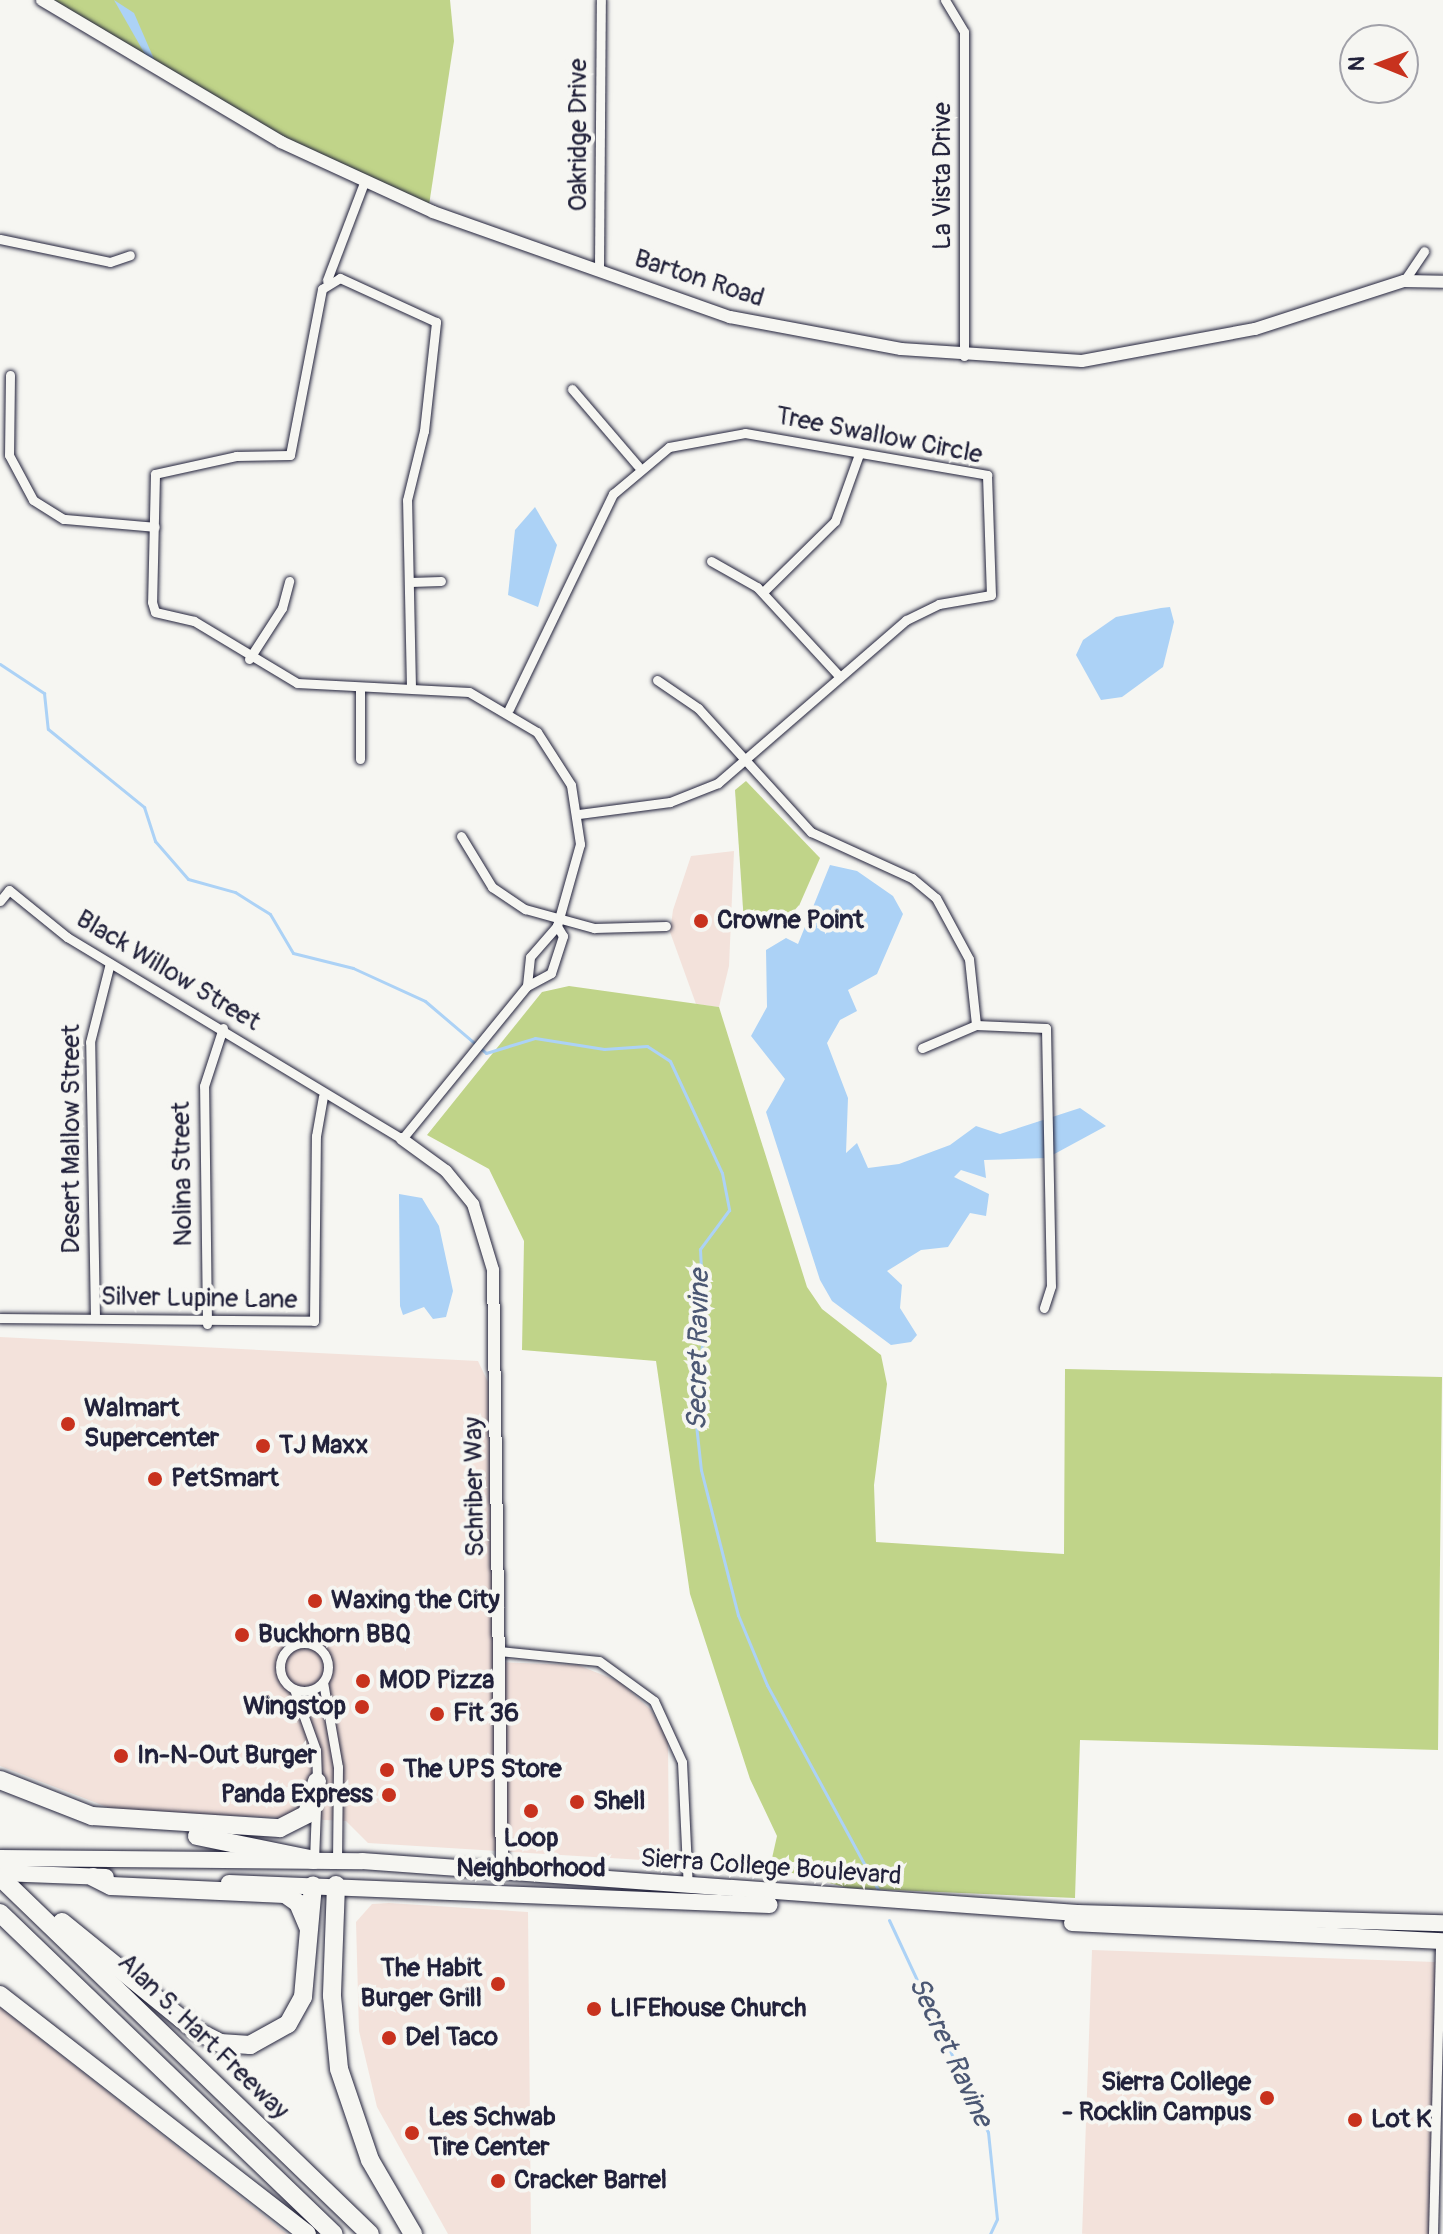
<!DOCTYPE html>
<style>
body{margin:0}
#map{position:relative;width:1443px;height:2234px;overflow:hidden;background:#f6f6f2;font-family:Pangolin,sans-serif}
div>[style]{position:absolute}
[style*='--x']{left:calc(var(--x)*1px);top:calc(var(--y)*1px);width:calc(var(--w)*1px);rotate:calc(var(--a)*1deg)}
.built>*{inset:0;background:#f3e2db;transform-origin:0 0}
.green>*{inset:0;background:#c0d489}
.water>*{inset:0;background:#acd2f6}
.stream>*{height:3px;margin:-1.5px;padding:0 1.5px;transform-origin:1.5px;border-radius:1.5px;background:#acd2f6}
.roads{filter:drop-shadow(0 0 2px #22223b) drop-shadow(0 0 2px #22223b)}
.minor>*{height:9px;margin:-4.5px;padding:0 4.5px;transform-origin:4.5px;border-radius:4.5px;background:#f6f6f2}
.minor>.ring{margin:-4.5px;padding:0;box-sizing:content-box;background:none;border:9px solid #f6f6f2;border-radius:50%}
.tertiary>*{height:12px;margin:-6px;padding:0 6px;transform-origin:6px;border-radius:6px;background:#f6f6f2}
.primary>*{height:16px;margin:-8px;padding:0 8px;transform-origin:8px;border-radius:8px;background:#f6f6f2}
.motorway>*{height:18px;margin:-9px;padding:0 9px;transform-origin:9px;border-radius:9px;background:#f6f6f2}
.dots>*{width:22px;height:22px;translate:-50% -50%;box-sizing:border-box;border:4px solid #f6f6f2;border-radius:50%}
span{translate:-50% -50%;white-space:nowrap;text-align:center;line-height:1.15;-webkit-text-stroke:8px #f6f6f2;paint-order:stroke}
.street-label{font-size:26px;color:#22223b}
.poi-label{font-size:26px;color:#22223b;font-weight:700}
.left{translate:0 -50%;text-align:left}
.right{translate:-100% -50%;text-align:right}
.water-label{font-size:28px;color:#4b5773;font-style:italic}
.north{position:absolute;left:1339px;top:24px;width:80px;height:80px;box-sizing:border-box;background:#f6f6f2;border:2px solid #a1a1a9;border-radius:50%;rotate:271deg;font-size:22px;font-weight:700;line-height:32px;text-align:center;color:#22223b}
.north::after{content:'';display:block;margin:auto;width:28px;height:36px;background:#c8321e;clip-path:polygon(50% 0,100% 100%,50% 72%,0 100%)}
</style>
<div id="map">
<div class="built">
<div style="clip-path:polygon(734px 851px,729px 966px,719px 1007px,696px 1004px,670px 932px,673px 910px,691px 856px)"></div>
<div style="clip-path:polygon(0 1337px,478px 1361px,488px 1382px,496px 1662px,578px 1665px,620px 1682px,651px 1710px,668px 1740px,669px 1856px,659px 1861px,368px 1843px,346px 1821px,115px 1810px,0 1766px)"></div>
<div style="clip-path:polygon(389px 1903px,528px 1912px,531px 2234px,448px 2234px,377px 2107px,359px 2031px,356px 1922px,372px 1904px)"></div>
<div style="left:1092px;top:1950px;width:351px;height:284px;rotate:2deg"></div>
<div style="clip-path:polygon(0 2007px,118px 2100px,287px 2234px,0 2234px)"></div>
</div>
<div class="green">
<div style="clip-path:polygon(47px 0,450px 0,454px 41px,429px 205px,284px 139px)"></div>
<div style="clip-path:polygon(746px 781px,820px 858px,791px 924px,744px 923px,735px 790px)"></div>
<div style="clip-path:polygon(569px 986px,719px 1007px,807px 1287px,822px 1309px,881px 1355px,887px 1384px,874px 1485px,876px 1542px,1064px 1554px,1065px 1369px,1442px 1377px,1438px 1750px,1080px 1740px,1075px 1898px,848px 1888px,770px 1867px,777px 1836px,750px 1779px,690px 1594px,656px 1361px,522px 1350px,524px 1241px,489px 1169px,427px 1135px,542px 992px)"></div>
</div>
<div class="water">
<div style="clip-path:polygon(114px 0,134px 13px,157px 66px,150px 63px)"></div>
<div style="clip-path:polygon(535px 507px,557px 545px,538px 607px,508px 595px,515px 530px)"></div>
<div style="clip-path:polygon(1161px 608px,1170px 607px,1174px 622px,1163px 667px,1122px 697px,1101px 700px,1076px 655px,1083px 640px,1116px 617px)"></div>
<div style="clip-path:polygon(830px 865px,857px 871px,893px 896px,903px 914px,877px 974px,848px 990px,857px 1011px,840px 1020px,827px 1043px,848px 1098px,846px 1153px,857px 1143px,868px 1168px,899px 1164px,950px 1145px,976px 1126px,1000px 1134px,1080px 1108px,1106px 1126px,1047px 1158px,984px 1160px,986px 1178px,961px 1170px,954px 1177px,989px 1194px,986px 1216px,970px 1213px,948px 1247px,921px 1250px,887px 1271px,902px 1285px,900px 1308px,917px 1335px,911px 1342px,891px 1345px,832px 1301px,820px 1280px,766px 1112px,785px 1079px,751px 1036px,767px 1007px,766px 950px,786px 938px,798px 944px)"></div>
<div style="clip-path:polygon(399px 1194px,422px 1198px,439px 1226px,453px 1291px,446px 1317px,433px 1319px,424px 1307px,403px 1315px,400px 1306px)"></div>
</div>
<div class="stream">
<div style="--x:0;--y:664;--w:53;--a:33.4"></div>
<div style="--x:44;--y:693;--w:36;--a:84"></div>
<div style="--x:48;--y:729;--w:124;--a:39.1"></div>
<div style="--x:144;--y:807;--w:36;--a:72"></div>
<div style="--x:155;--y:841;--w:50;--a:49"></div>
<div style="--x:188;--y:879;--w:49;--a:15.5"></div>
<div style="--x:235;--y:892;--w:41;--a:32.2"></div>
<div style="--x:270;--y:914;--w:45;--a:59.5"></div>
<div style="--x:293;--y:953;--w:62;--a:14"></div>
<div style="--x:353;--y:968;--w:79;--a:24.6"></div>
<div style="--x:425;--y:1001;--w:80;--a:40.4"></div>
<div style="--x:486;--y:1053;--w:51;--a:-17"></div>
<div style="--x:535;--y:1038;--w:70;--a:9.1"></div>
<div style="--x:604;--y:1049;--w:43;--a:-4"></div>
<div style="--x:647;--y:1046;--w:27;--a:33"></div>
<div style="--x:670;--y:1061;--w:123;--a:65.1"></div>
<div style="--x:722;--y:1173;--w:38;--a:79"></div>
<div style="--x:729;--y:1210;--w:49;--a:126.6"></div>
<div style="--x:700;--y:1249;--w:81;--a:87.2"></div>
<div style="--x:704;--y:1330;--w:77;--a:97.5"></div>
<div style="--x:694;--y:1406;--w:64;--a:83.8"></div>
<div style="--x:701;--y:1470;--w:150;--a:75.7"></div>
<div style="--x:738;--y:1615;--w:76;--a:67.5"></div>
<div style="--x:767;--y:1685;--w:237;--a:61.5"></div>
<div style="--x:889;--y:1920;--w:234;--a:65"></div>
<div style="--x:988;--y:2132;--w:87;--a:84.1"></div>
<div style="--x:997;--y:2219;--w:17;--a:115"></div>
</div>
<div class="roads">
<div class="minor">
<div style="--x:945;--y:0;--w:37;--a:59"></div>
<div style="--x:964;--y:32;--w:324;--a:90"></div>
<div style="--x:0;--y:239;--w:112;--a:11.8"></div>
<div style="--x:110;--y:262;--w:21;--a:-19"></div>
<div style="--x:599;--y:269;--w:269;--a:-89.6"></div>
<div style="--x:327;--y:280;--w:107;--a:-69.2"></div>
<div style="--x:1404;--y:281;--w:36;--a:-56"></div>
<div style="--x:10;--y:375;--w:80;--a:90.7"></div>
<div style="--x:9;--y:455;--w:51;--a:61.9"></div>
<div style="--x:33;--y:500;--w:36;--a:32"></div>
<div style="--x:64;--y:519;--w:91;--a:5"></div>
<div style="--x:572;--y:389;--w:101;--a:49.4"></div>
<div style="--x:711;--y:561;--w:53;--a:29.5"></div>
<div style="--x:757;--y:587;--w:122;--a:47.3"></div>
<div style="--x:410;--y:582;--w:31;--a:-2"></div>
<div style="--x:763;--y:592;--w:101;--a:-44.6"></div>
<div style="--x:835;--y:521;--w:71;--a:-70.3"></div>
<div style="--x:249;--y:659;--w:61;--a:-57.1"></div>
<div style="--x:282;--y:608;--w:28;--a:-75"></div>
<div style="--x:657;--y:680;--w:50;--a:34.3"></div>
<div style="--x:698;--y:708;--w:168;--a:47.7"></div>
<div style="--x:811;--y:832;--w:111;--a:24.5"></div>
<div style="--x:912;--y:878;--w:31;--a:40"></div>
<div style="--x:936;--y:898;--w:69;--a:61.6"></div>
<div style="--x:969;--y:959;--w:66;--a:83.9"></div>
<div style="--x:411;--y:688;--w:188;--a:-91.2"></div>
<div style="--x:407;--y:500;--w:71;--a:-76.2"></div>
<div style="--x:424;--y:431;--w:110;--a:-83.7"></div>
<div style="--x:436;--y:322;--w:106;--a:-155.4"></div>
<div style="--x:340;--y:278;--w:21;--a:149"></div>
<div style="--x:322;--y:289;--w:169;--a:100.9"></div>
<div style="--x:290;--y:455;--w:54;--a:178.9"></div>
<div style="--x:236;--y:456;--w:83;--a:167.5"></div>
<div style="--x:155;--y:474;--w:128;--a:91.3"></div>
<div style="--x:152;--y:602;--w:10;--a:73"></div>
<div style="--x:155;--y:612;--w:40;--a:13"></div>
<div style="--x:194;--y:621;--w:120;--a:31"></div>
<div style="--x:297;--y:683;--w:172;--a:3"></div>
<div style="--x:469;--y:692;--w:79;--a:30.5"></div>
<div style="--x:537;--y:732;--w:63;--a:57.3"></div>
<div style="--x:571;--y:785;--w:60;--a:81.3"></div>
<div style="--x:580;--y:844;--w:85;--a:105.7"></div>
<div style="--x:557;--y:926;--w:41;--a:131.1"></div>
<div style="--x:530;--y:957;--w:29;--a:96"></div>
<div style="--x:509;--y:709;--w:239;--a:-64.2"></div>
<div style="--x:613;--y:494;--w:73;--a:-40"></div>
<div style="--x:669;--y:447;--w:77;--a:-10.4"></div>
<div style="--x:745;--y:433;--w:246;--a:9.8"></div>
<div style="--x:987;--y:475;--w:120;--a:88.1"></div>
<div style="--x:991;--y:595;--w:53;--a:170.2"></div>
<div style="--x:939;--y:604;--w:37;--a:154"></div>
<div style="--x:906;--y:620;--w:249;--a:139.1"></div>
<div style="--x:718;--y:783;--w:52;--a:158.4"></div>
<div style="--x:670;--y:802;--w:92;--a:172.5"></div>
<div style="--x:360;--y:759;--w:70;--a:-90"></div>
<div style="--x:461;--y:836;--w:60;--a:58.7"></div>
<div style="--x:492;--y:887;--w:40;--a:34"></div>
<div style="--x:525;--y:909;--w:72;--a:15.4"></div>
<div style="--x:594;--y:928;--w:72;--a:-1.6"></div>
<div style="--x:0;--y:901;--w:14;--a:-51"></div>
<div style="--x:9;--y:890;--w:75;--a:39"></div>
<div style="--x:67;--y:937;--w:391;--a:31.1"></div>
<div style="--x:402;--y:1139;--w:198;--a:-50.8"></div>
<div style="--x:527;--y:986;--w:27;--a:-28"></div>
<div style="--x:551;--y:973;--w:39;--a:-72"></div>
<div style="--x:563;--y:936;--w:12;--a:-121"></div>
<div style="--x:922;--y:1048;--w:59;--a:-23.1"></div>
<div style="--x:976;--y:1025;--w:70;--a:2.5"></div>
<div style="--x:1046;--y:1028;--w:258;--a:88.9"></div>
<div style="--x:1051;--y:1286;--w:23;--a:108"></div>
<div style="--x:0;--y:1318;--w:314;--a:0.5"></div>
<div style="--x:314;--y:1321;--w:185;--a:-89.4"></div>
<div style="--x:316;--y:1136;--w:40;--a:-80"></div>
<div style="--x:95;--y:1318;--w:276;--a:-91"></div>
<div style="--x:90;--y:1042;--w:81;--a:-75.8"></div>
<div style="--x:207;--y:1324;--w:238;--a:-90.7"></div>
<div style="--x:204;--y:1086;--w:61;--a:-71.9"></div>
<div class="ring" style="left:280px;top:1643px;width:39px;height:39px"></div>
<div style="--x:499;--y:1651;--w:100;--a:5.7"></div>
<div style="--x:599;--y:1661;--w:68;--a:36"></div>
<div style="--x:654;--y:1701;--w:67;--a:65.3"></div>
<div style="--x:682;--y:1762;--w:125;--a:87.3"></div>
<div style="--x:323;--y:1682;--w:86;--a:80"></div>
<div style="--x:338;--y:1767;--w:93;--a:90.6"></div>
<div style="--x:294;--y:1689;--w:65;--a:70.2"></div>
<div style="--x:316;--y:1750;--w:31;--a:88"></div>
<div style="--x:314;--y:1860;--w:52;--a:-87.8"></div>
<div style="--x:1433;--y:2234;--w:293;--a:-88.6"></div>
</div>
<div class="tertiary">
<div style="--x:42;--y:0;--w:278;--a:30.7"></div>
<div style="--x:281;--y:142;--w:167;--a:24.7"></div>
<div style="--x:433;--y:212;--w:315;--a:19.5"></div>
<div style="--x:730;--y:317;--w:174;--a:10.6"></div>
<div style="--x:901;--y:349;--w:181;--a:3.8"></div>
<div style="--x:1082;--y:361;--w:176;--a:-10.5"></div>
<div style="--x:1255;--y:329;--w:157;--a:-17.9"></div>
<div style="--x:1404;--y:281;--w:39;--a:1"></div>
<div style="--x:402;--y:1139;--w:54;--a:36"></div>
<div style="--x:446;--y:1171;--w:43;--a:50.7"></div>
<div style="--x:473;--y:1204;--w:69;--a:73.1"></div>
<div style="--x:493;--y:1270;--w:599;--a:89.14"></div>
</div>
<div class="primary">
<div style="--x:0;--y:1858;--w:362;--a:0.5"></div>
<div style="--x:362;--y:1861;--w:717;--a:4.16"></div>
<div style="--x:1077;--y:1913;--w:366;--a:1.6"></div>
<div style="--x:0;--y:1873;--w:106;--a:2.2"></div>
<div style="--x:229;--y:1883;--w:541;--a:2.33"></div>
<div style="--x:1072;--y:1923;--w:371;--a:2.8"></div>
</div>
<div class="motorway">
<div style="--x:0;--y:1780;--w:99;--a:21.4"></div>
<div style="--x:92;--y:1816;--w:188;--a:3.7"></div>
<div style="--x:280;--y:1828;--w:30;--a:-27"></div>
<div style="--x:307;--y:1814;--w:34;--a:-73"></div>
<div style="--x:197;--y:1836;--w:119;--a:11.6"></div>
<div style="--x:0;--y:1877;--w:514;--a:43.98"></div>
<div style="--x:93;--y:1877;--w:20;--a:27"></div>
<div style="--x:111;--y:1886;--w:174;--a:2.6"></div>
<div style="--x:285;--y:1894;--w:16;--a:35"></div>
<div style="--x:298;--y:1903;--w:26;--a:67"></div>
<div style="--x:336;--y:1885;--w:111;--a:92.1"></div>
<div style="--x:332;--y:1996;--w:73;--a:84.5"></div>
<div style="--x:339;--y:2069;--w:96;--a:71.2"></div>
<div style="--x:370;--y:2160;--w:86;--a:59.8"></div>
<div style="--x:0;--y:1913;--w:463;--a:43.9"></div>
<div style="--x:62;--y:1922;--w:171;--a:39.1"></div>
<div style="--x:195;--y:2030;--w:28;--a:27"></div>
<div style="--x:220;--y:2043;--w:30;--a:4"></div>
<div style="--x:250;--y:2045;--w:43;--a:-28.9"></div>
<div style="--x:288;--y:2024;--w:31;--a:-61"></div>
<div style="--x:303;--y:1997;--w:112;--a:-84.9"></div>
<div style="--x:0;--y:1995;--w:389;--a:37.9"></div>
</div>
</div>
<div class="dots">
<div style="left:701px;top:921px;background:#c8321e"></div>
<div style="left:68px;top:1424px;background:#c8321e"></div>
<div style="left:263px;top:1446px;background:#c8321e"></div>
<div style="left:155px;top:1479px;background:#c8321e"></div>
<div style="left:315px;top:1601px;background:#c8321e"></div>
<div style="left:242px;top:1635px;background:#c8321e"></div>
<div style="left:363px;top:1681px;background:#c8321e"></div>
<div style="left:362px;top:1707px;background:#c8321e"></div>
<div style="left:437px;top:1714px;background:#c8321e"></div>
<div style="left:121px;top:1756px;background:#c8321e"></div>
<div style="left:387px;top:1770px;background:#c8321e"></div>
<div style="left:389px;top:1795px;background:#c8321e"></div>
<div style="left:577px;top:1802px;background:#c8321e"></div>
<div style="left:531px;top:1811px;background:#c8321e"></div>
<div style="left:498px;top:1984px;background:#c8321e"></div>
<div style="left:594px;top:2009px;background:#c8321e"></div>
<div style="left:389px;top:2038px;background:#c8321e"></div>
<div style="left:1267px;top:2098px;background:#c8321e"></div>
<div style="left:1355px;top:2120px;background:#c8321e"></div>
<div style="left:412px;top:2133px;background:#c8321e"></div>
<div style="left:498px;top:2181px;background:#c8321e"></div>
</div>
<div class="street-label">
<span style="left:579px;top:135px;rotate:-90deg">Oakridge Drive</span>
<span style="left:943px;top:176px;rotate:-90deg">La Vista Drive</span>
<span style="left:699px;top:279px;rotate:18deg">Barton Road</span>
<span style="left:879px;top:436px;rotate:11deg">Tree Swallow Circle</span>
<span style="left:168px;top:971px;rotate:31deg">Black Willow Street</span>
<span style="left:72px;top:1139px;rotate:-90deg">Desert Mallow Street</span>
<span style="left:183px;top:1174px;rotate:-91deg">Nolina Street</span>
<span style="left:199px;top:1299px;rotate:1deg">Silver Lupine Lane</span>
<span style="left:475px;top:1487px;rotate:-91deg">Schriber Way</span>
<span style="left:771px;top:1868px;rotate:4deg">Sierra College Boulevard</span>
<span style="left:203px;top:2037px;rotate:44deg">Alan S. Hart Freeway</span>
</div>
<div class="poi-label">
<span class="left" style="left:717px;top:921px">Crowne Point</span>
<span class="left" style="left:84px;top:1424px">Walmart<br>Supercenter</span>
<span class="left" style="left:279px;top:1446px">TJ Maxx</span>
<span class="left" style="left:171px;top:1479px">PetSmart</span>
<span class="left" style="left:331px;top:1601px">Waxing the City</span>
<span class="left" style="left:258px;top:1635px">Buckhorn BBQ</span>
<span class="left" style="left:379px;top:1681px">MOD Pizza</span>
<span class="right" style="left:346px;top:1707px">Wingstop</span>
<span class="left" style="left:453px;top:1714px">Fit 36</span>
<span class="left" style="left:137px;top:1756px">In-N-Out Burger</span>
<span class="left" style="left:403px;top:1770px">The UPS Store</span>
<span class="right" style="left:373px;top:1795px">Panda Express</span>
<span class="left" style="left:593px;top:1802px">Shell</span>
<span style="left:531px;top:1854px">Loop<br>Neighborhood</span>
<span class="right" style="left:482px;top:1984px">The Habit<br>Burger Grill</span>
<span class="left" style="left:610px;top:2009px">LIFEhouse Church</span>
<span class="left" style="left:405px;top:2038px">Del Taco</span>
<span class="right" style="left:1251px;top:2098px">Sierra College<br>- Rocklin Campus</span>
<span class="left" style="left:428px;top:2133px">Les Schwab<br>Tire Center</span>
<span class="left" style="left:1371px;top:2120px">Lot K</span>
<span class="left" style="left:514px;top:2181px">Cracker Barrel</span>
</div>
<div class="water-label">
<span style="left:699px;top:1350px;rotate:-89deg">Secret Ravine</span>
<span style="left:950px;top:2052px;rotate:65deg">Secret Ravine</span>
</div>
<div class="north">N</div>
</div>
